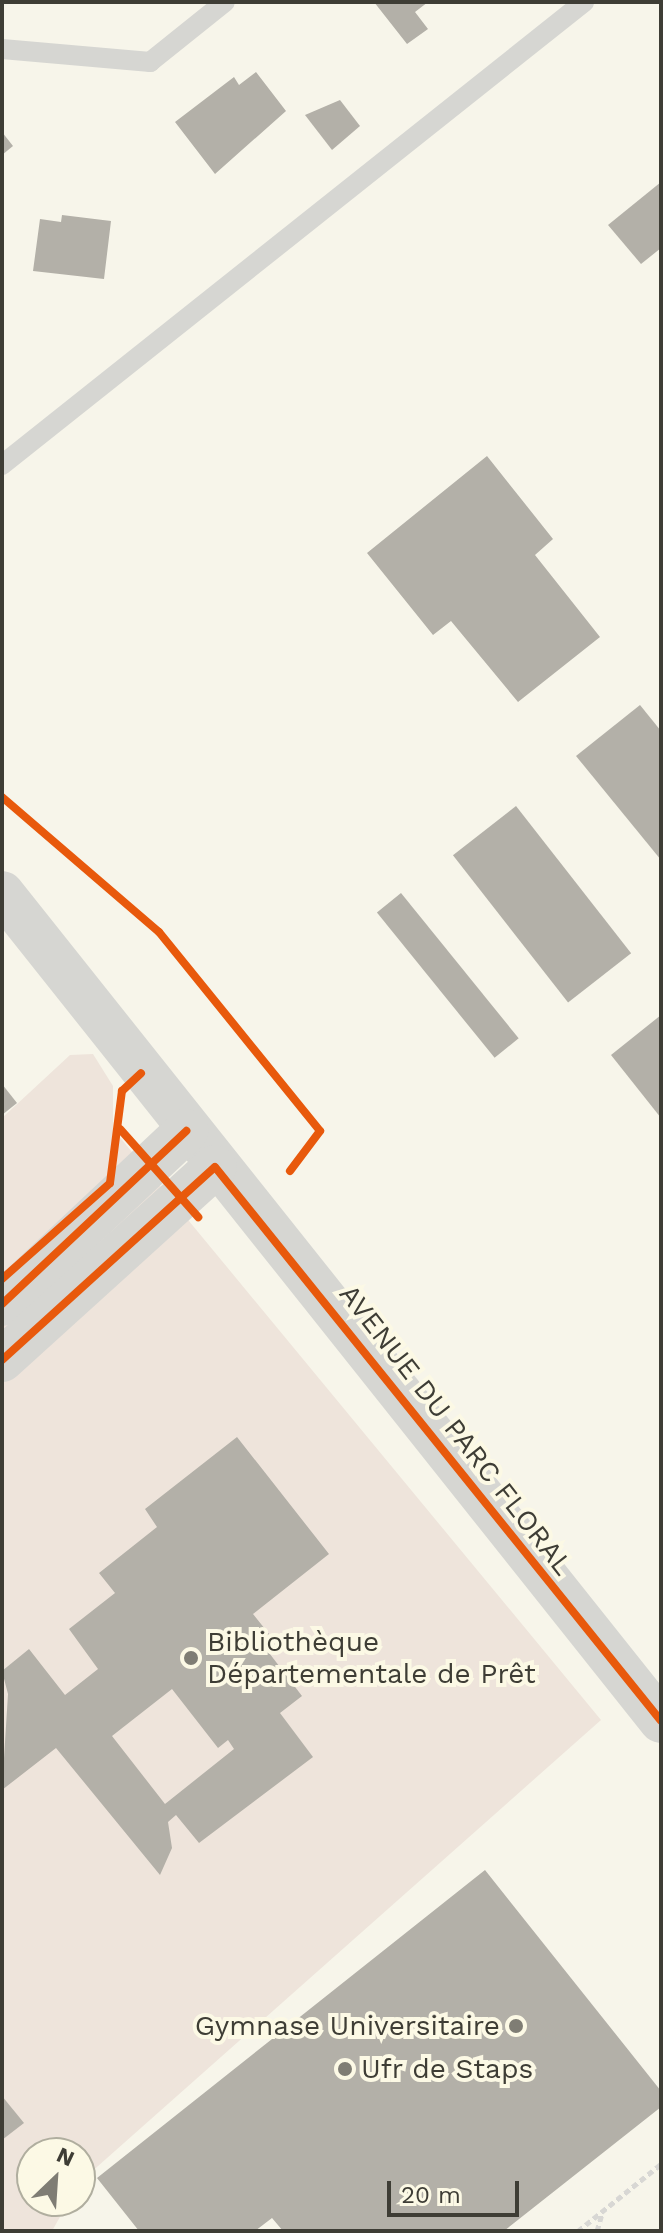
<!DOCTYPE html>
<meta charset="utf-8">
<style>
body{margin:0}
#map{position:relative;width:663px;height:2233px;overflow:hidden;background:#f7f5ea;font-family:"Work Sans",sans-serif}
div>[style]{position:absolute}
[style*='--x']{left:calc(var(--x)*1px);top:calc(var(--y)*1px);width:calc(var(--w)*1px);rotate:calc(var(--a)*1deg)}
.green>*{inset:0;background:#eee4db}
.building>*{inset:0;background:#b3b0a8;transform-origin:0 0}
.path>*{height:5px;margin-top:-2.5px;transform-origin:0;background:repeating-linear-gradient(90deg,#d8d7d4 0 6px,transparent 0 10px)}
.lane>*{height:20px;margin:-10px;padding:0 10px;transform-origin:10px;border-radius:10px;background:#d6d6d2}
.secondary>*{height:44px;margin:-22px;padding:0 22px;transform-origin:22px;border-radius:22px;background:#d6d6d2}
.cycleway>*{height:8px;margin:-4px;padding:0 4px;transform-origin:4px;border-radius:4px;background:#e8590c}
.dots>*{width:22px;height:22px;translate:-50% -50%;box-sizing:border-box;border:4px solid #fcf9e5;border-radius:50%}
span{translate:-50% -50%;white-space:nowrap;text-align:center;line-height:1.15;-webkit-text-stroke:8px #fcf9e5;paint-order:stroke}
.street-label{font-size:28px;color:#3e3d35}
.poi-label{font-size:28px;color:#3e3d35}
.left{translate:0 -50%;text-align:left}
.right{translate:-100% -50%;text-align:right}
.frame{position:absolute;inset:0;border:4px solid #3e3d35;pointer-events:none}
.north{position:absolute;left:16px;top:2137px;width:80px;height:80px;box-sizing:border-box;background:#fcf9e5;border:2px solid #b0ae9f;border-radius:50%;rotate:25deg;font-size:22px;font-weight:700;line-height:32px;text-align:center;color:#3e3d35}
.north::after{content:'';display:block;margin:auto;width:28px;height:36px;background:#7f7d74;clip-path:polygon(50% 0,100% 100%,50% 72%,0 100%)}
.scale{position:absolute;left:387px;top:2181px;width:132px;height:36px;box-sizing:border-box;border:4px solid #3e3d35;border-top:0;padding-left:10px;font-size:24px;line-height:28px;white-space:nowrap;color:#3e3d35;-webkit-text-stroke:6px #fcf9e5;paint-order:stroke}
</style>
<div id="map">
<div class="green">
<div style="clip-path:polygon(93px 1054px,113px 1086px,113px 1129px,601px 1720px,80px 2182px,80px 2153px,32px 2153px,32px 2201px,69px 2201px,52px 2231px,2px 2231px,2px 1118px,70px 1055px)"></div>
</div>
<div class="building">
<div style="clip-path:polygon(374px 2px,428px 2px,415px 12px,428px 29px,407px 44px)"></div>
<div style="clip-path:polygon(256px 72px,286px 111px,215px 174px,175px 122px,234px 77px,239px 85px)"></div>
<div style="clip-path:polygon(340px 100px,360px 126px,332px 150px,305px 115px)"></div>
<div style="clip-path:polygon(2px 132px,13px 146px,2px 155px)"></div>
<div style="clip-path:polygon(661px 182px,661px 248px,641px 264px,608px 225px)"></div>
<div style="clip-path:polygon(62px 215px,111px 221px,104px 279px,33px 271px,40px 219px,61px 222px)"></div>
<div style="clip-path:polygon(487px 456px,553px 539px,535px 555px,600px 637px,518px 702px,451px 621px,433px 635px,367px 553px)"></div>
<div style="clip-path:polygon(640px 705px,661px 731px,661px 860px,576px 756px)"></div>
<div style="left:516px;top:806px;width:187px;height:80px;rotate:52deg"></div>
<div style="left:401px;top:893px;width:187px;height:31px;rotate:51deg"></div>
<div style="clip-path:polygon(661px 1015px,661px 1118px,611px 1055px)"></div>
<div style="clip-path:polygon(2px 1084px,17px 1103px,2px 1115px)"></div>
<div style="clip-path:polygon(evenodd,237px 1437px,329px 1554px,253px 1614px,269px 1634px,260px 1641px,302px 1696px,280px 1713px,313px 1757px,199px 1843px,176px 1815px,168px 1822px,172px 1848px,160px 1875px,56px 1748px,2px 1790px,8px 1694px,2px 1671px,29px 1649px,65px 1695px,98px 1669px,69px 1629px,115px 1593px,99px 1573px,157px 1527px,145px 1509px,237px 1437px,172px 1689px,218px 1748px,228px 1740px,234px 1749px,165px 1804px,112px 1736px,172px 1689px)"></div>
<div style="clip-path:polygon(485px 1870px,661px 2091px,661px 2107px,504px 2231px,283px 2231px,272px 2218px,255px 2231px,139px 2231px,97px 2178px)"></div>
<div style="clip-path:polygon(2px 2096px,24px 2123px,2px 2140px)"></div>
</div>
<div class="path">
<div style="--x:578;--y:2231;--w:107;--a:-38.9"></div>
<div style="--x:597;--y:2231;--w:19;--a:-74"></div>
</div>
<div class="lane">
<div style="--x:2;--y:49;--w:149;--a:5"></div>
<div style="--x:150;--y:62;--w:96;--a:-38.7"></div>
<div style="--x:2;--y:465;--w:744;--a:-38.5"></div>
</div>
<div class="secondary">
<div style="--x:2;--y:893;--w:1058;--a:51.48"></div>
<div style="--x:2;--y:1304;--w:253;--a:-43.2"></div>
<div style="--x:2;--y:1360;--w:287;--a:-42.2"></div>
</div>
<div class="cycleway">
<div style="--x:2;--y:797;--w:207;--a:40.7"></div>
<div style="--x:159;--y:932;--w:256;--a:51"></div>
<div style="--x:320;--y:1131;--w:50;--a:126.9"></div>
<div style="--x:120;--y:1129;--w:118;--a:48.4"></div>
<div style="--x:2;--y:1279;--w:144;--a:-41.6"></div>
<div style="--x:110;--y:1183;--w:93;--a:-82.6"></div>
<div style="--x:122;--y:1091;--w:26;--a:-43"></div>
<div style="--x:2;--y:1304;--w:253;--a:-43.2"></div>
<div style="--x:2;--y:1360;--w:287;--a:-42.2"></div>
<div style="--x:215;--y:1167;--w:711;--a:51.16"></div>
</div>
<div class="dots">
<div style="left:191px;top:1658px;background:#7f7d74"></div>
<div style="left:516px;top:2026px;background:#7f7d74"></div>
<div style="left:345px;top:2069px;background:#7f7d74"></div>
</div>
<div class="street-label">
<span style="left:456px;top:1430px;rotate:52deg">AVENUE DU PARC FLORAL</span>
</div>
<div class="poi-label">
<span class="left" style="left:207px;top:1658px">Bibliothèque<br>Départementale de Prêt</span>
<span class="right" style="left:500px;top:2026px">Gymnase Universitaire</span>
<span class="left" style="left:361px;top:2069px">Ufr de Staps</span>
</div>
<div class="frame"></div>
<div class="north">N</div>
<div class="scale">20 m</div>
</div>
